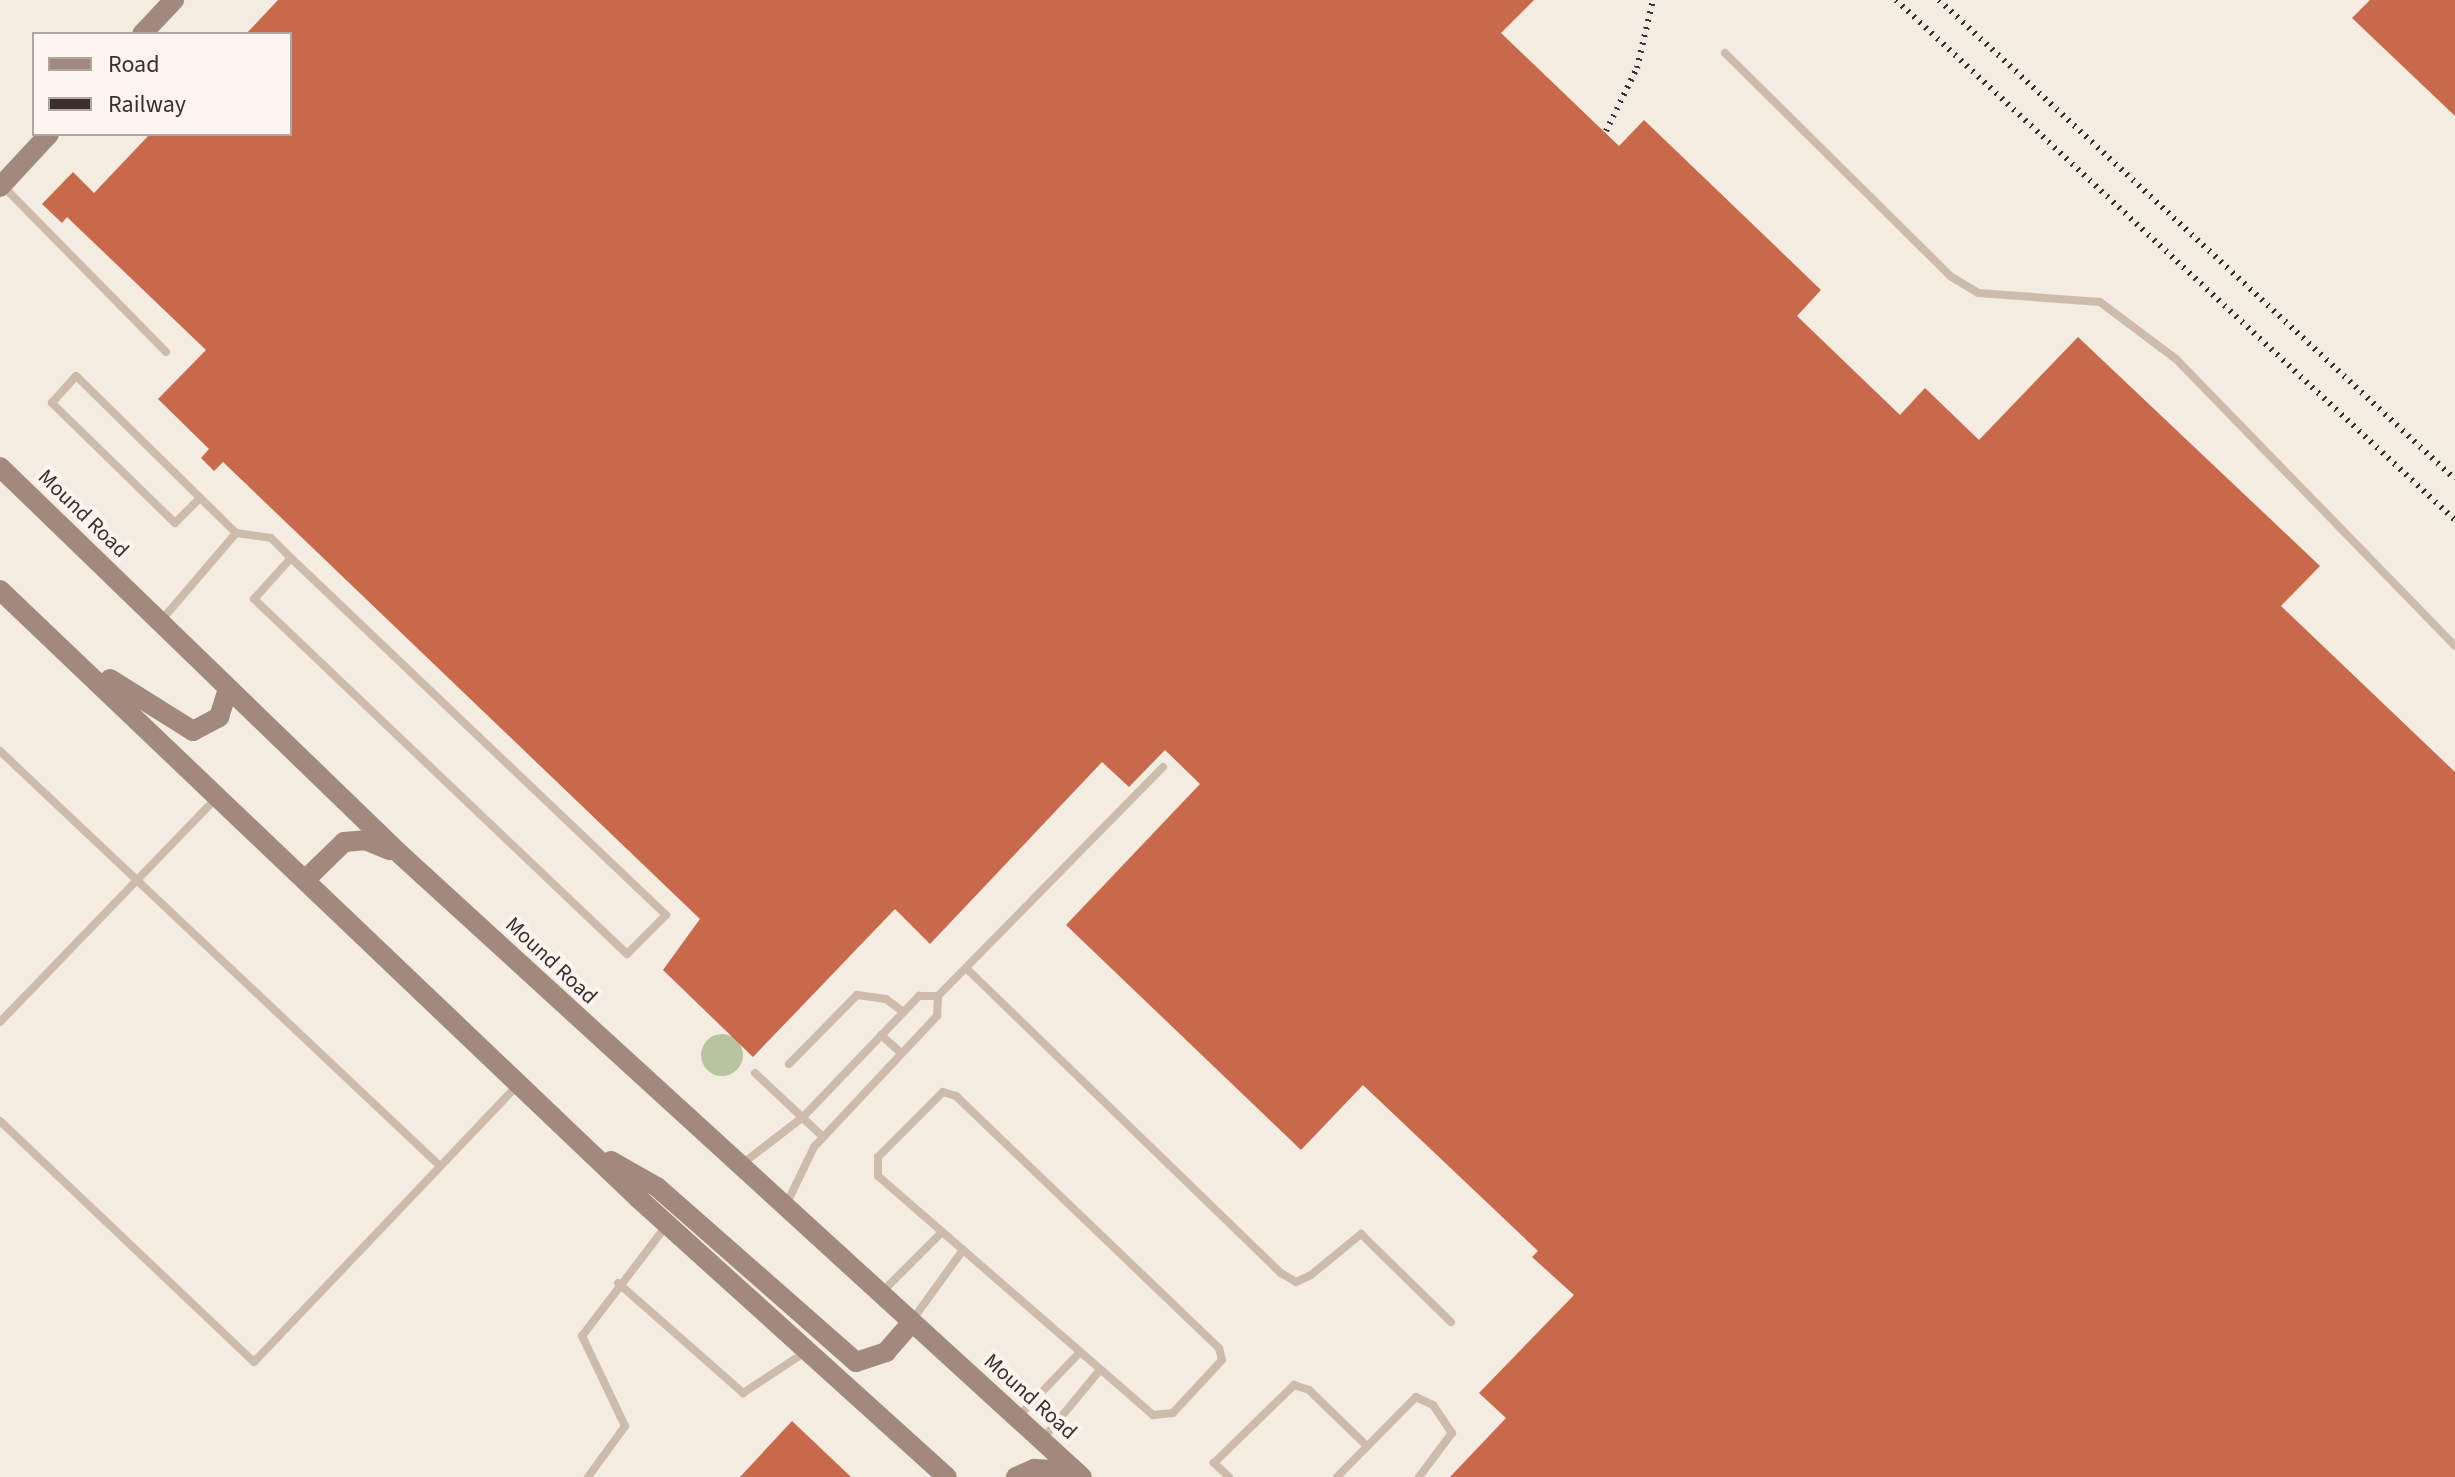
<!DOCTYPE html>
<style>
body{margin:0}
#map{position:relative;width:2455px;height:1477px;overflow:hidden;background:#f4ebe1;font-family:"Source Sans 3",sans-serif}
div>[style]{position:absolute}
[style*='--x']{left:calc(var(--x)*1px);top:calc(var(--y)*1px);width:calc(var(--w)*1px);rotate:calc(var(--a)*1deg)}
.green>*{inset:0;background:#b8c4a0}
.round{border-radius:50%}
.building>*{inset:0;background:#c8694b}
.lane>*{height:8px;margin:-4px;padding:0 4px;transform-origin:4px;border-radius:4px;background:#cdbbac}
.secondary>*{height:20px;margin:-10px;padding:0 10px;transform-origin:10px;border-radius:10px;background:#a18a7d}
.rail>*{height:6px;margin-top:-3px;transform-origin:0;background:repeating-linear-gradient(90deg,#3b302b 0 2px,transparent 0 8px)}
span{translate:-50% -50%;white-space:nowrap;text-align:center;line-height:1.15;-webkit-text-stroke:8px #fbf5ee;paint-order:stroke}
.street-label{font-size:22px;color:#3b302b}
.legend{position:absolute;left:32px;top:32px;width:260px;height:104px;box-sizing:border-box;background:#fbf5ee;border:2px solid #aea6a0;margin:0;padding:10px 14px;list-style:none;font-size:24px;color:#3b302b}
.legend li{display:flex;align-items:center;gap:16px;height:40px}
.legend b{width:40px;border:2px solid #aea6a0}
</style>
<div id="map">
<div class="green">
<div class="round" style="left:701px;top:1034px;width:42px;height:42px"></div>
</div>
<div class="building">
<div style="clip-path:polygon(278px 0,1534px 0,1501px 33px,1619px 146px,1644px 120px,1821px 290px,1797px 316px,1900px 415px,1925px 388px,1979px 440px,2078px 337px,2320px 566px,2281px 606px,2455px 772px,2455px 1477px,1450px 1477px,1506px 1418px,1479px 1393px,1574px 1295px,1532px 1257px,1538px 1251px,1363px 1085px,1301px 1150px,1066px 925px,1200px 784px,1165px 750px,1129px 787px,1102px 762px,930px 944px,895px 909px,753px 1057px,663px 970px,700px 919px,223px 462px,214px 471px,201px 458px,209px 449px,158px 399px,206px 350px,67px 217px,62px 223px,42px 204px,73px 172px,94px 193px,150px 134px,290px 134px,290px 34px,246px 34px)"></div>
<div style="clip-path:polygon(2370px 0,2455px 0,2455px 116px,2352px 18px)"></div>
<div style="clip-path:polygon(792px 1421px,851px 1477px,740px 1477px)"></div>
</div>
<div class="lane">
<div style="--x:1725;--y:53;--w:317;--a:44.7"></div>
<div style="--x:1950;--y:276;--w:33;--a:31"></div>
<div style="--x:1978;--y:293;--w:122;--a:4.2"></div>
<div style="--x:2100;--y:302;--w:95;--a:36.9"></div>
<div style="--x:2176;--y:359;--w:400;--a:45.8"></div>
<div style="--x:2;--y:185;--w:234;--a:45.5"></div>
<div style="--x:236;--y:533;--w:35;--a:8"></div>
<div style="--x:271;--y:538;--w:28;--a:45"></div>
<div style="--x:291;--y:558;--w:518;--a:43.59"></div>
<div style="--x:666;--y:915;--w:55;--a:135"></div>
<div style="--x:627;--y:954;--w:515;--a:-136.42"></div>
<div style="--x:254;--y:599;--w:55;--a:-47.9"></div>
<div style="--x:160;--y:622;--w:117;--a:-49.5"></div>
<div style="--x:236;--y:533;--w:224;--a:-135.5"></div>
<div style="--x:76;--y:376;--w:36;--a:132"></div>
<div style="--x:52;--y:403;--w:172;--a:44.3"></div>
<div style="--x:175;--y:523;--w:35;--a:-45"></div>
<div style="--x:0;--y:751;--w:605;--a:43.33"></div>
<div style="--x:966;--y:968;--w:438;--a:44.1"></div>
<div style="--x:1281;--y:1273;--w:17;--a:31"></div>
<div style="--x:1296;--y:1282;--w:17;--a:-25"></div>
<div style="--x:1311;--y:1275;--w:65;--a:-39.4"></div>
<div style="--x:1361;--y:1234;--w:126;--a:44.4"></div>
<div style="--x:0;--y:1022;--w:311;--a:-46"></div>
<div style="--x:881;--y:1035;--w:27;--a:42"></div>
<div style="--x:789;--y:1064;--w:97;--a:-45.4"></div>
<div style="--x:857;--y:995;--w:29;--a:8"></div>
<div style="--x:886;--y:999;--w:21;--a:37"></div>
<div style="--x:755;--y:1073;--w:92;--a:43.2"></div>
<div style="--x:943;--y:1092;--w:14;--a:17"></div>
<div style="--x:956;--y:1096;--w:364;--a:43.8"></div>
<div style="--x:1219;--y:1348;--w:12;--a:76"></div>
<div style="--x:1222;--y:1360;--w:72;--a:132.8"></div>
<div style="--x:1173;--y:1413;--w:20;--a:174"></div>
<div style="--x:1153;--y:1415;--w:364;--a:-139"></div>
<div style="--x:878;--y:1176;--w:19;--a:-90"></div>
<div style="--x:878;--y:1157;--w:92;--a:-45"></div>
<div style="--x:0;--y:1121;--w:350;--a:43.5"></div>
<div style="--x:254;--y:1362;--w:384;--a:-46.4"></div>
<div style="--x:742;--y:1164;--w:77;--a:-37.6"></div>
<div style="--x:803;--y:1117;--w:168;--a:-46.2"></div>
<div style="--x:919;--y:996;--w:19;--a:0"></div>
<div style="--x:786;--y:1205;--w:64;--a:-64.2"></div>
<div style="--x:814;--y:1147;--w:180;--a:-46.8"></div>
<div style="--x:937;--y:1016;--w:20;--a:-87"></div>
<div style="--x:938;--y:996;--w:321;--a:-45.5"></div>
<div style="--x:618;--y:1283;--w:167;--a:41.3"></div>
<div style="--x:743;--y:1393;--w:77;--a:-33.3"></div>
<div style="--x:880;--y:1294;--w:88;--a:-45"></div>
<div style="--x:911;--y:1322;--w:89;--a:-54.2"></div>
<div style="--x:1017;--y:1418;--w:91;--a:-46.3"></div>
<div style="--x:1042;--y:1440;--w:91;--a:-50.4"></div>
<div style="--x:588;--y:1477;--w:63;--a:-54"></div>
<div style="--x:625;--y:1426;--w:100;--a:-115.5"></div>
<div style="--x:582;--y:1336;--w:140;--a:-52.6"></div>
<div style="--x:1229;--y:1477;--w:21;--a:-137"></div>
<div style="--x:1214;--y:1463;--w:112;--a:-44.3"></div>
<div style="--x:1294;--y:1385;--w:16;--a:18"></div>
<div style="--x:1309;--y:1390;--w:81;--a:44"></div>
<div style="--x:1337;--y:1477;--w:112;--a:-45.4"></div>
<div style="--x:1416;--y:1397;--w:19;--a:25"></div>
<div style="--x:1433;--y:1405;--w:34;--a:56"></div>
<div style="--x:1452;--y:1433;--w:55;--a:126.9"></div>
</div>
<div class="secondary">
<div style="--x:142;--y:34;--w:47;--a:-46.7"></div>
<div style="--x:0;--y:187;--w:72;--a:-47.2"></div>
<div style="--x:0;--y:467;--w:558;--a:44.06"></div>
<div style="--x:401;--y:855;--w:922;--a:42.41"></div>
<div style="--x:0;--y:590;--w:881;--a:43.62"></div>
<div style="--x:638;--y:1198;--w:416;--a:42.1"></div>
<div style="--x:110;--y:679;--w:98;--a:32.1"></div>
<div style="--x:193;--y:731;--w:30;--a:-28"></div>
<div style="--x:219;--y:717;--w:29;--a:-72"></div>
<div style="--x:306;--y:879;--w:53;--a:-44.2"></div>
<div style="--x:344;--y:842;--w:21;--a:-5"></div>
<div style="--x:365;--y:840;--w:27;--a:22"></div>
<div style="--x:611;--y:1161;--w:53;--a:29.5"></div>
<div style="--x:657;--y:1187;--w:265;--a:41.3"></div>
<div style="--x:856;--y:1362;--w:32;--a:-18"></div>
<div style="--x:886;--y:1352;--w:38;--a:-49"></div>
<div style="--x:1016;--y:1477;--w:20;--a:-24"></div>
<div style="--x:1034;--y:1469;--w:41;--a:2.8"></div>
</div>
<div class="rail">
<div style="--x:1896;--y:0;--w:763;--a:42.93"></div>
<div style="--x:1939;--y:0;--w:704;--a:42.87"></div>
<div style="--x:1606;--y:131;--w:70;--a:-63.8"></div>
<div style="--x:1637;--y:68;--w:70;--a:-76.8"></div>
</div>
<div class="street-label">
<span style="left:83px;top:514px;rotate:44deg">Mound Road</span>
<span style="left:551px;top:961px;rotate:43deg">Mound Road</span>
<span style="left:1030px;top:1397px;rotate:42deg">Mound Road</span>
</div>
<ul class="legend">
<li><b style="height:10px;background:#a18a7d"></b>Road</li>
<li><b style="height:10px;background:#3b302b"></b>Railway</li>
</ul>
</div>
